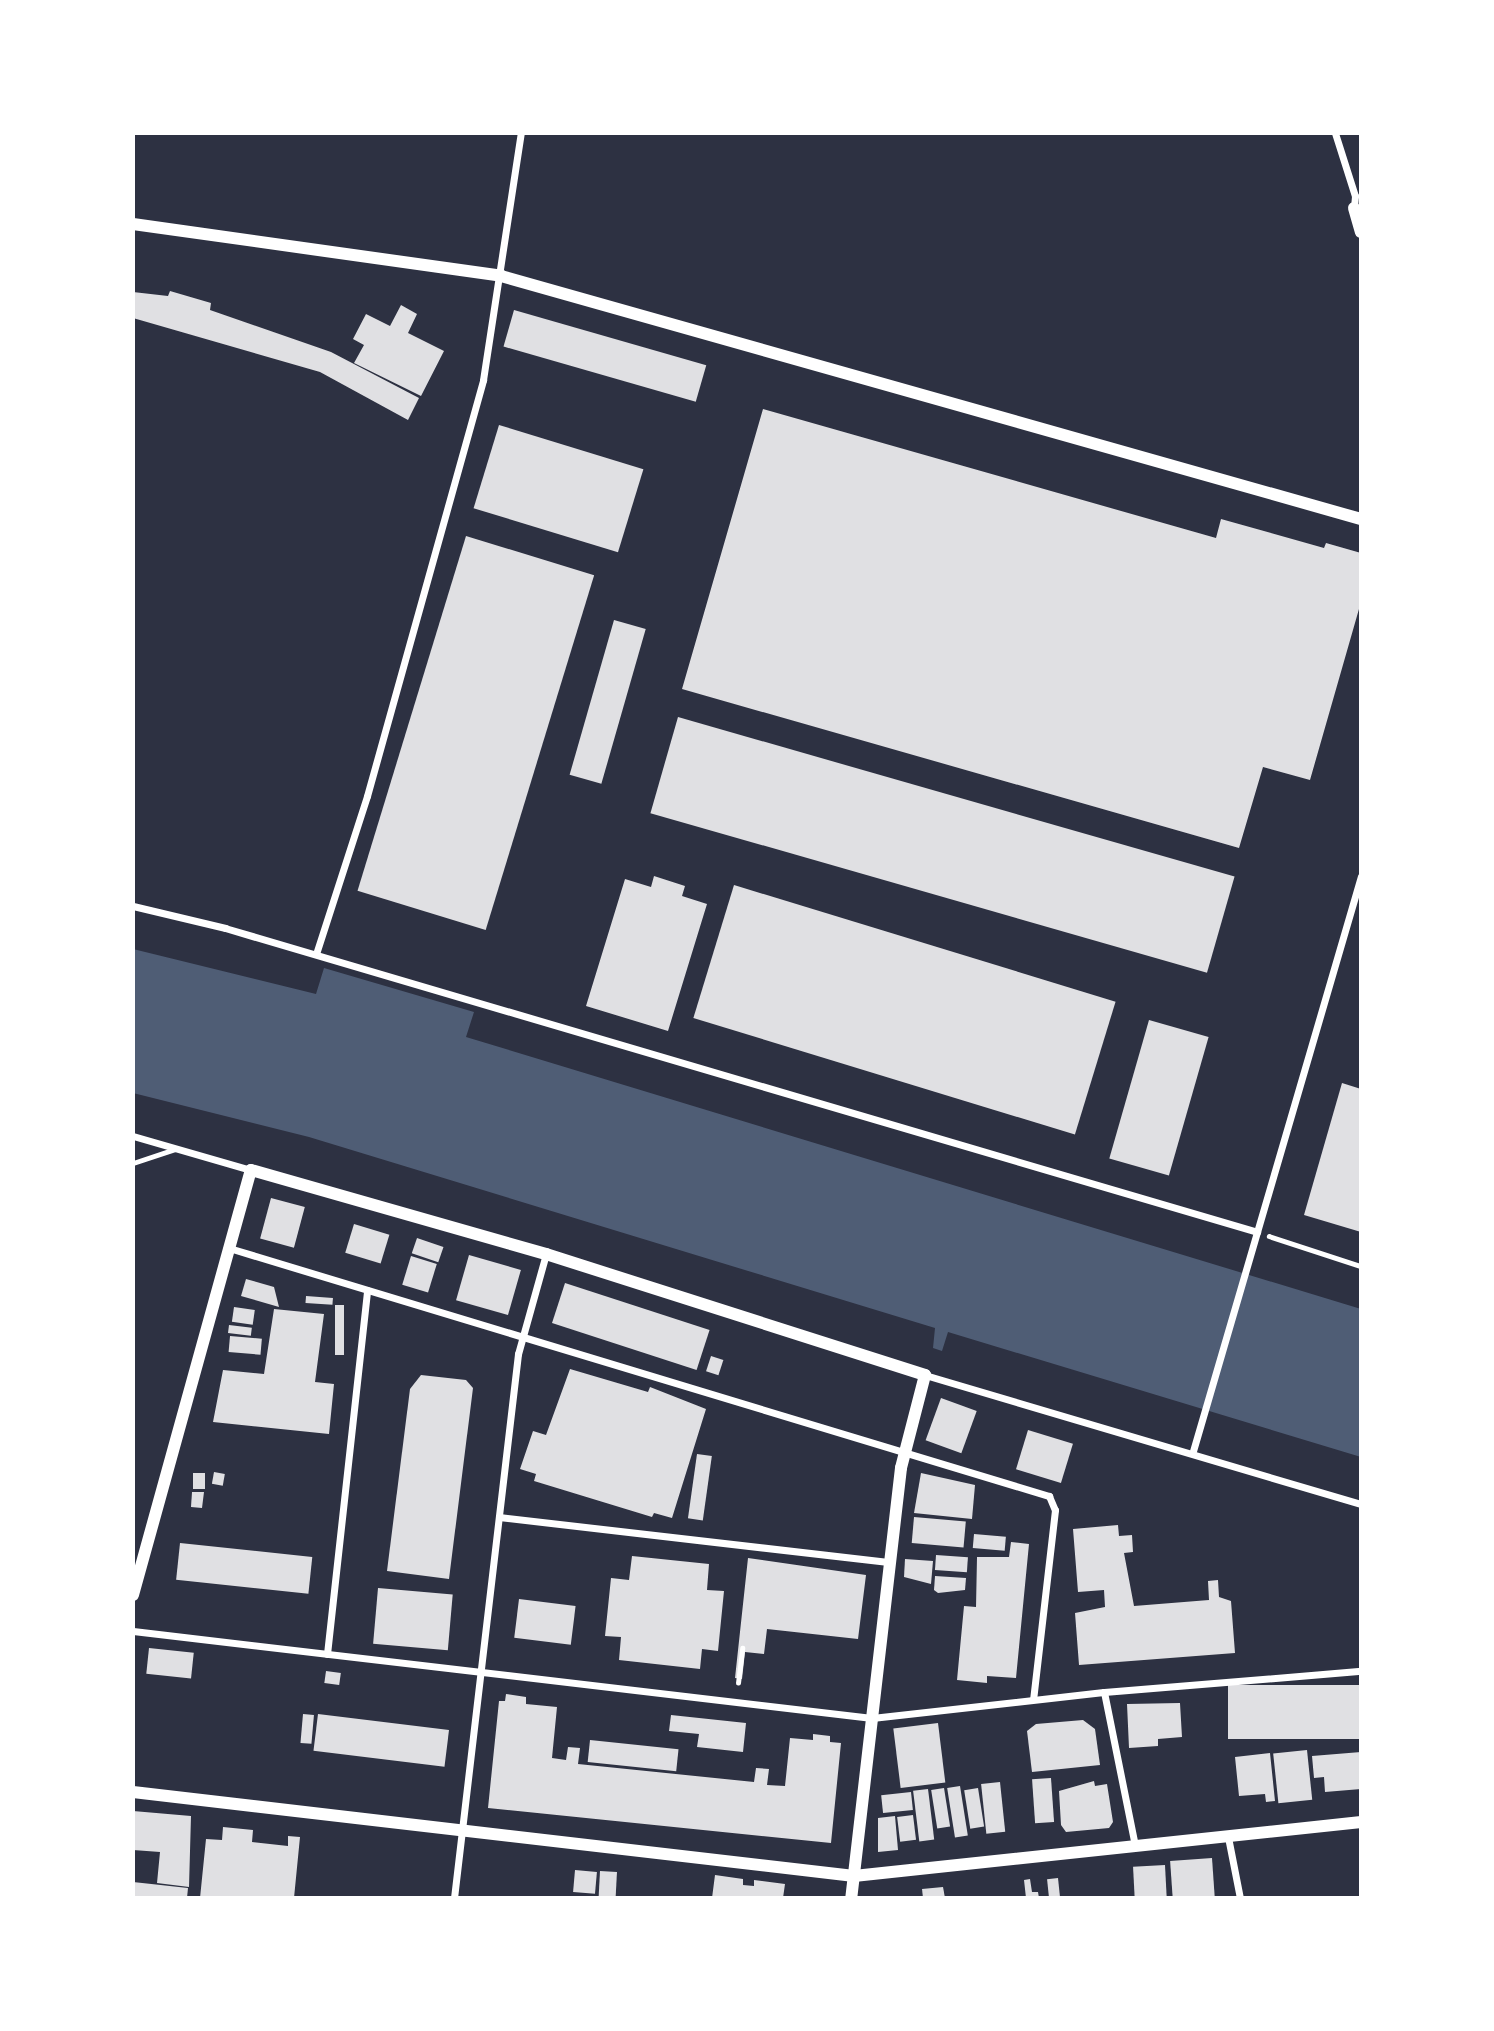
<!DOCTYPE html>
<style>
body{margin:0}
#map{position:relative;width:1494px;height:2031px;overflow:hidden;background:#2d3142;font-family:"Noto Sans",sans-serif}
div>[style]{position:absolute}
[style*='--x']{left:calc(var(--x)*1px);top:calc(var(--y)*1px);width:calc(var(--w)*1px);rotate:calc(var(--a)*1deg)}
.water>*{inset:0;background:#4f5d75}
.building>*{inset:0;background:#e0e0e3;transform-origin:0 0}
.path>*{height:4.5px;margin:-2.25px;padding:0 2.25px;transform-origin:2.25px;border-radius:2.25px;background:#fff}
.service>*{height:5px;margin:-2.5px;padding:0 2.5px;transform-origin:2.5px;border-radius:2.5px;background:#fff}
.minor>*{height:7px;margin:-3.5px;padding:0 3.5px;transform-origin:3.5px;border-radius:3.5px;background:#fff}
.tertiary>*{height:12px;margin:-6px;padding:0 6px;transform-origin:6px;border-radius:6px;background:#fff}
span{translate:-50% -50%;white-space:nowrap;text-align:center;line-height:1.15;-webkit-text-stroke:5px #fff;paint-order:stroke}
.frame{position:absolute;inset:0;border:135px solid #fff;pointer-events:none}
</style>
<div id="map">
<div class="water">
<div style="clip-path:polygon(133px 949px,316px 994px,324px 968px,474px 1012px,466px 1037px,1361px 1309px,1361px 1457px,948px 1332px,942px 1351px,933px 1348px,935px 1328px,309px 1137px,133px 1093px)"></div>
</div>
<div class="building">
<div style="clip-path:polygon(170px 291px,211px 303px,210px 310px,331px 352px,419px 398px,408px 420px,320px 372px,133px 318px,133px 292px,168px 296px)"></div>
<div style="clip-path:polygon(401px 305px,417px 314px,408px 333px,444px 351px,421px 396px,354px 363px,364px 345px,353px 339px,366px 314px,390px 326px)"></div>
<div style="left:514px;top:310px;width:200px;height:38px;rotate:16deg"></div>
<div style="clip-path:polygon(763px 409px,1216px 538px,1221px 519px,1324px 548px,1326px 543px,1361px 553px,1361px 602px,1310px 780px,1263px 767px,1239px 848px,682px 689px)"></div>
<div style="left:499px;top:425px;width:151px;height:87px;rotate:17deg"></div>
<div style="left:466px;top:536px;width:134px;height:371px;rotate:17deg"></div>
<div style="left:614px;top:620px;width:33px;height:161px;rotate:16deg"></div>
<div style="left:678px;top:717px;width:579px;height:100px;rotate:16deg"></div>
<div style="clip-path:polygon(654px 876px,685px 886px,682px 896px,707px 904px,668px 1031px,586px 1006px,625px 879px,651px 887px)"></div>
<div style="left:734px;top:885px;width:399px;height:139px;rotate:17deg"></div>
<div style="left:1149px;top:1020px;width:62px;height:144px;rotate:16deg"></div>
<div style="clip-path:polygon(1342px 1083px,1361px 1089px,1361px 1232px,1304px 1215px)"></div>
<div style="left:271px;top:1198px;width:35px;height:42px;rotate:15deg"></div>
<div style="left:354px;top:1224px;width:37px;height:30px;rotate:17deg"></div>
<div style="left:417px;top:1238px;width:28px;height:16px;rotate:19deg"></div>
<div style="left:469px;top:1255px;width:54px;height:47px;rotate:16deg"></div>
<div style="left:411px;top:1256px;width:27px;height:30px;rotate:17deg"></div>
<div style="clip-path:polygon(246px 1279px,274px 1287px,279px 1307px,241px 1296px)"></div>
<div style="left:565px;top:1283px;width:152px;height:42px;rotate:18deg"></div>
<div style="left:306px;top:1296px;width:27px;height:7px;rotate:4deg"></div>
<div style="left:335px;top:1305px;width:9px;height:50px"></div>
<div style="left:234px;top:1307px;width:21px;height:15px;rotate:8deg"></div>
<div style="clip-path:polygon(274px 1309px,324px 1314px,315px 1382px,334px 1384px,329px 1434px,213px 1422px,223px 1370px,264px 1374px)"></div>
<div style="left:229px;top:1325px;width:23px;height:8px;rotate:7deg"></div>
<div style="left:230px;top:1336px;width:32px;height:16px;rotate:5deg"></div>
<div style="left:711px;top:1356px;width:13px;height:16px;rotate:18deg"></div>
<div style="clip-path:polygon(570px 1369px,648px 1392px,650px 1387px,706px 1409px,672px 1518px,654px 1513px,652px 1517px,534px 1481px,536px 1474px,520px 1469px,533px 1431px,546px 1435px)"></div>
<div style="clip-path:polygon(421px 1375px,466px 1380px,473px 1388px,449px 1579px,387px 1571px,410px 1389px)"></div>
<div style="left:941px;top:1398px;width:38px;height:45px;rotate:20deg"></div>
<div style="left:1028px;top:1430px;width:47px;height:41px;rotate:17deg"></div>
<div style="left:697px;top:1454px;width:15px;height:65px;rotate:8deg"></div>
<div style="left:214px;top:1472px;width:11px;height:12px;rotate:10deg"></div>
<div style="left:193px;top:1473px;width:12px;height:16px"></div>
<div style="clip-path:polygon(921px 1473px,975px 1485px,972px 1519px,914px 1513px)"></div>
<div style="clip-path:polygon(192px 1492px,204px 1492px,202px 1508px,191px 1507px)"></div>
<div style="left:914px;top:1517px;width:52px;height:26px;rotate:5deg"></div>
<div style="clip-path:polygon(1118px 1525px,1119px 1536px,1132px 1535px,1133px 1552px,1124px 1553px,1134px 1606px,1209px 1600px,1208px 1581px,1218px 1580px,1219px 1597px,1231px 1601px,1235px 1653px,1079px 1665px,1075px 1613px,1105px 1607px,1104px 1590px,1078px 1592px,1073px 1529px)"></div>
<div style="left:974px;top:1534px;width:32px;height:14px;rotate:5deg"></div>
<div style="clip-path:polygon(1011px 1542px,1029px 1544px,1016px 1678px,987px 1676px,987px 1683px,957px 1680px,964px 1606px,976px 1607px,977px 1557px,1009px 1557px)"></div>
<div style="left:180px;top:1543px;width:133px;height:37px;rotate:6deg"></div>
<div style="left:936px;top:1555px;width:32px;height:15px;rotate:4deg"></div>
<div style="clip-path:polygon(632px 1556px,709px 1564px,707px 1590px,724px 1591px,718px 1651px,702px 1649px,700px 1669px,619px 1660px,621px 1637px,605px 1636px,611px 1578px,629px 1580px)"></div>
<div style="clip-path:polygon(748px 1558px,866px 1575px,858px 1639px,767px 1629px,764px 1654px,745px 1652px,742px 1679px,735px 1678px)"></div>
<div style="clip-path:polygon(905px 1559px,933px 1561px,931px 1584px,904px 1577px)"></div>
<div style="clip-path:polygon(935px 1576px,966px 1578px,965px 1590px,938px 1593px,934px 1590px)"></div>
<div style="left:378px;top:1588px;width:75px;height:56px;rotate:5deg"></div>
<div style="left:519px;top:1599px;width:57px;height:39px;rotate:7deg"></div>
<div style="left:149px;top:1648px;width:45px;height:26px;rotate:6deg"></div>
<div style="left:326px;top:1671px;width:15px;height:12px;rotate:8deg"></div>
<div style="left:1361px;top:1685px;width:54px;height:133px;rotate:90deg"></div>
<div style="clip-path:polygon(506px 1694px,526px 1697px,526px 1704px,557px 1707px,552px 1758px,566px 1760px,568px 1747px,580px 1748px,578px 1764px,754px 1782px,756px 1768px,769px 1769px,767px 1785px,785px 1786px,790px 1738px,813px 1740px,813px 1734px,830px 1736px,830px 1742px,841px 1743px,831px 1843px,488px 1808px,499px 1701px,505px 1701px)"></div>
<div style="clip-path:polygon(1180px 1703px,1182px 1737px,1158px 1739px,1158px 1746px,1129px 1748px,1127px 1704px)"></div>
<div style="left:303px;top:1714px;width:11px;height:29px;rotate:5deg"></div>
<div style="left:318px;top:1714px;width:132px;height:37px;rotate:7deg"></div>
<div style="clip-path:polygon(671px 1715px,746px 1723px,743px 1752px,697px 1747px,699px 1734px,669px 1731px)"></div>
<div style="clip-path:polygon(1083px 1720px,1095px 1729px,1100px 1765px,1032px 1772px,1027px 1731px,1036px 1724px)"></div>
<div style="left:938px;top:1723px;width:60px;height:45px;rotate:83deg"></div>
<div style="left:590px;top:1740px;width:89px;height:22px;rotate:6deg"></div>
<div style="left:1307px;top:1750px;width:50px;height:34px;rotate:84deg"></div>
<div style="clip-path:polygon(1361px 1752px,1361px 1789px,1325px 1792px,1324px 1777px,1314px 1778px,1312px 1756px)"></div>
<div style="clip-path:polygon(1270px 1753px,1275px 1801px,1266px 1802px,1265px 1794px,1239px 1796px,1235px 1757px)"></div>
<div style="left:1051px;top:1778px;width:44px;height:19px;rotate:86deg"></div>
<div style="clip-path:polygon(1094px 1781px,1095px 1786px,1107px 1784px,1113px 1822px,1109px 1828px,1066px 1832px,1061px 1825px,1059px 1791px)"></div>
<div style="left:1000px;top:1782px;width:50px;height:19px;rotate:84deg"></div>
<div style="left:960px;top:1786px;width:50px;height:13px;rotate:81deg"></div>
<div style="left:944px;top:1788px;width:39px;height:13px;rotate:81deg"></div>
<div style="left:978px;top:1788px;width:39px;height:14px;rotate:81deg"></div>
<div style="left:928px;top:1789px;width:51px;height:15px;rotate:83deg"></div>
<div style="left:911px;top:1792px;width:18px;height:30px;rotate:84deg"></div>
<div style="clip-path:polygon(133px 1811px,191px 1816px,189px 1887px,157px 1883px,160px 1852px,133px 1850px)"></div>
<div style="left:913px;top:1815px;width:25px;height:16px;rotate:83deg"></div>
<div style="clip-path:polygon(895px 1816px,898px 1850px,878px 1852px,878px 1818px)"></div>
<div style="clip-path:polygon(223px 1827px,253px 1830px,252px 1842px,288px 1846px,288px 1836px,300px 1837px,294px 1898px,200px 1898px,206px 1839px,222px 1840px)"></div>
<div style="left:1212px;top:1858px;width:40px;height:42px;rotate:86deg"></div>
<div style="left:1165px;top:1865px;width:33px;height:32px;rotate:87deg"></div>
<div style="left:575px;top:1870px;width:22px;height:22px;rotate:5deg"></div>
<div style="left:600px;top:1871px;width:17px;height:26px;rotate:3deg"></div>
<div style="clip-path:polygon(715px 1875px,743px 1879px,743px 1885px,754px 1886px,754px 1880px,785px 1884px,783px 1898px,712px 1898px)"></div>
<div style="left:1058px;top:1878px;width:20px;height:11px;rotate:84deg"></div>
<div style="clip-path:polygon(1030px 1879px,1032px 1892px,1038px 1892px,1039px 1898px,1026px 1898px,1024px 1880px)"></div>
<div style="clip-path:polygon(133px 1882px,188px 1888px,187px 1898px,133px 1898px)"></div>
<div style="clip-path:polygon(943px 1887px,945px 1898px,923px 1898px,922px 1889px)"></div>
</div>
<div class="path">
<div style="--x:1269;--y:1236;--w:97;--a:18.1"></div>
<div style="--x:738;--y:1683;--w:35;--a:-83"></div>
</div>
<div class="service">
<div style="--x:133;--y:1163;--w:44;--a:-18.4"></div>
</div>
<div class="minor">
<div style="--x:1335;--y:133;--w:66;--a:72.4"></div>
<div style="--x:1355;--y:196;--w:12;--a:95"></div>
<div style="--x:133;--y:906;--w:95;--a:13.4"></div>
<div style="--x:225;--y:928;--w:1076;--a:16.41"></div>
<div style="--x:316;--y:954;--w:166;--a:-72.1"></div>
<div style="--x:367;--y:796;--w:432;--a:-74.4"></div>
<div style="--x:483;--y:380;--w:250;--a:-81.3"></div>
<div style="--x:133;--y:1136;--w:123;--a:16.1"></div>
<div style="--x:229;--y:1248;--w:857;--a:16.83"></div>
<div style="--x:1049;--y:1496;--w:15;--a:67"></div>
<div style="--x:1055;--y:1510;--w:190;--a:96.6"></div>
<div style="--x:925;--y:1375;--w:455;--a:16.5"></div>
<div style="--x:1193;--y:1451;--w:599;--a:-73.71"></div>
<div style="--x:499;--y:1517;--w:394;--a:6.6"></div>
<div style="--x:133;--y:1631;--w:744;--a:6.71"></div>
<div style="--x:872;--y:1718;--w:233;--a:-6.4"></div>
<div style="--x:1104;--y:1692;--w:258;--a:-4.7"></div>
<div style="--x:327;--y:1654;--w:366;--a:-83.7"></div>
<div style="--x:1104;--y:1692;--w:157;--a:78.6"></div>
<div style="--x:1228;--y:1837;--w:62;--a:78.9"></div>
<div style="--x:454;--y:1898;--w:548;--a:-83.29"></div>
<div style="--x:518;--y:1354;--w:104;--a:-74.4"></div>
</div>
<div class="tertiary">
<div style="--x:1354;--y:208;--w:25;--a:74"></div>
<div style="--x:133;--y:224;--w:372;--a:8"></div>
<div style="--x:501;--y:276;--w:894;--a:15.78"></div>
<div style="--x:133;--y:1595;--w:441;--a:-74.5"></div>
<div style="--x:251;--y:1170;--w:307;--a:15.9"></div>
<div style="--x:546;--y:1254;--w:398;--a:17.7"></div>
<div style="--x:925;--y:1375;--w:96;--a:104.5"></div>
<div style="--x:901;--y:1468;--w:433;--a:96.6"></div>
<div style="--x:133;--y:1792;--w:726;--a:6.65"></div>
<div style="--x:854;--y:1876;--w:510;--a:-6.08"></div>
</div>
<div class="frame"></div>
</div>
